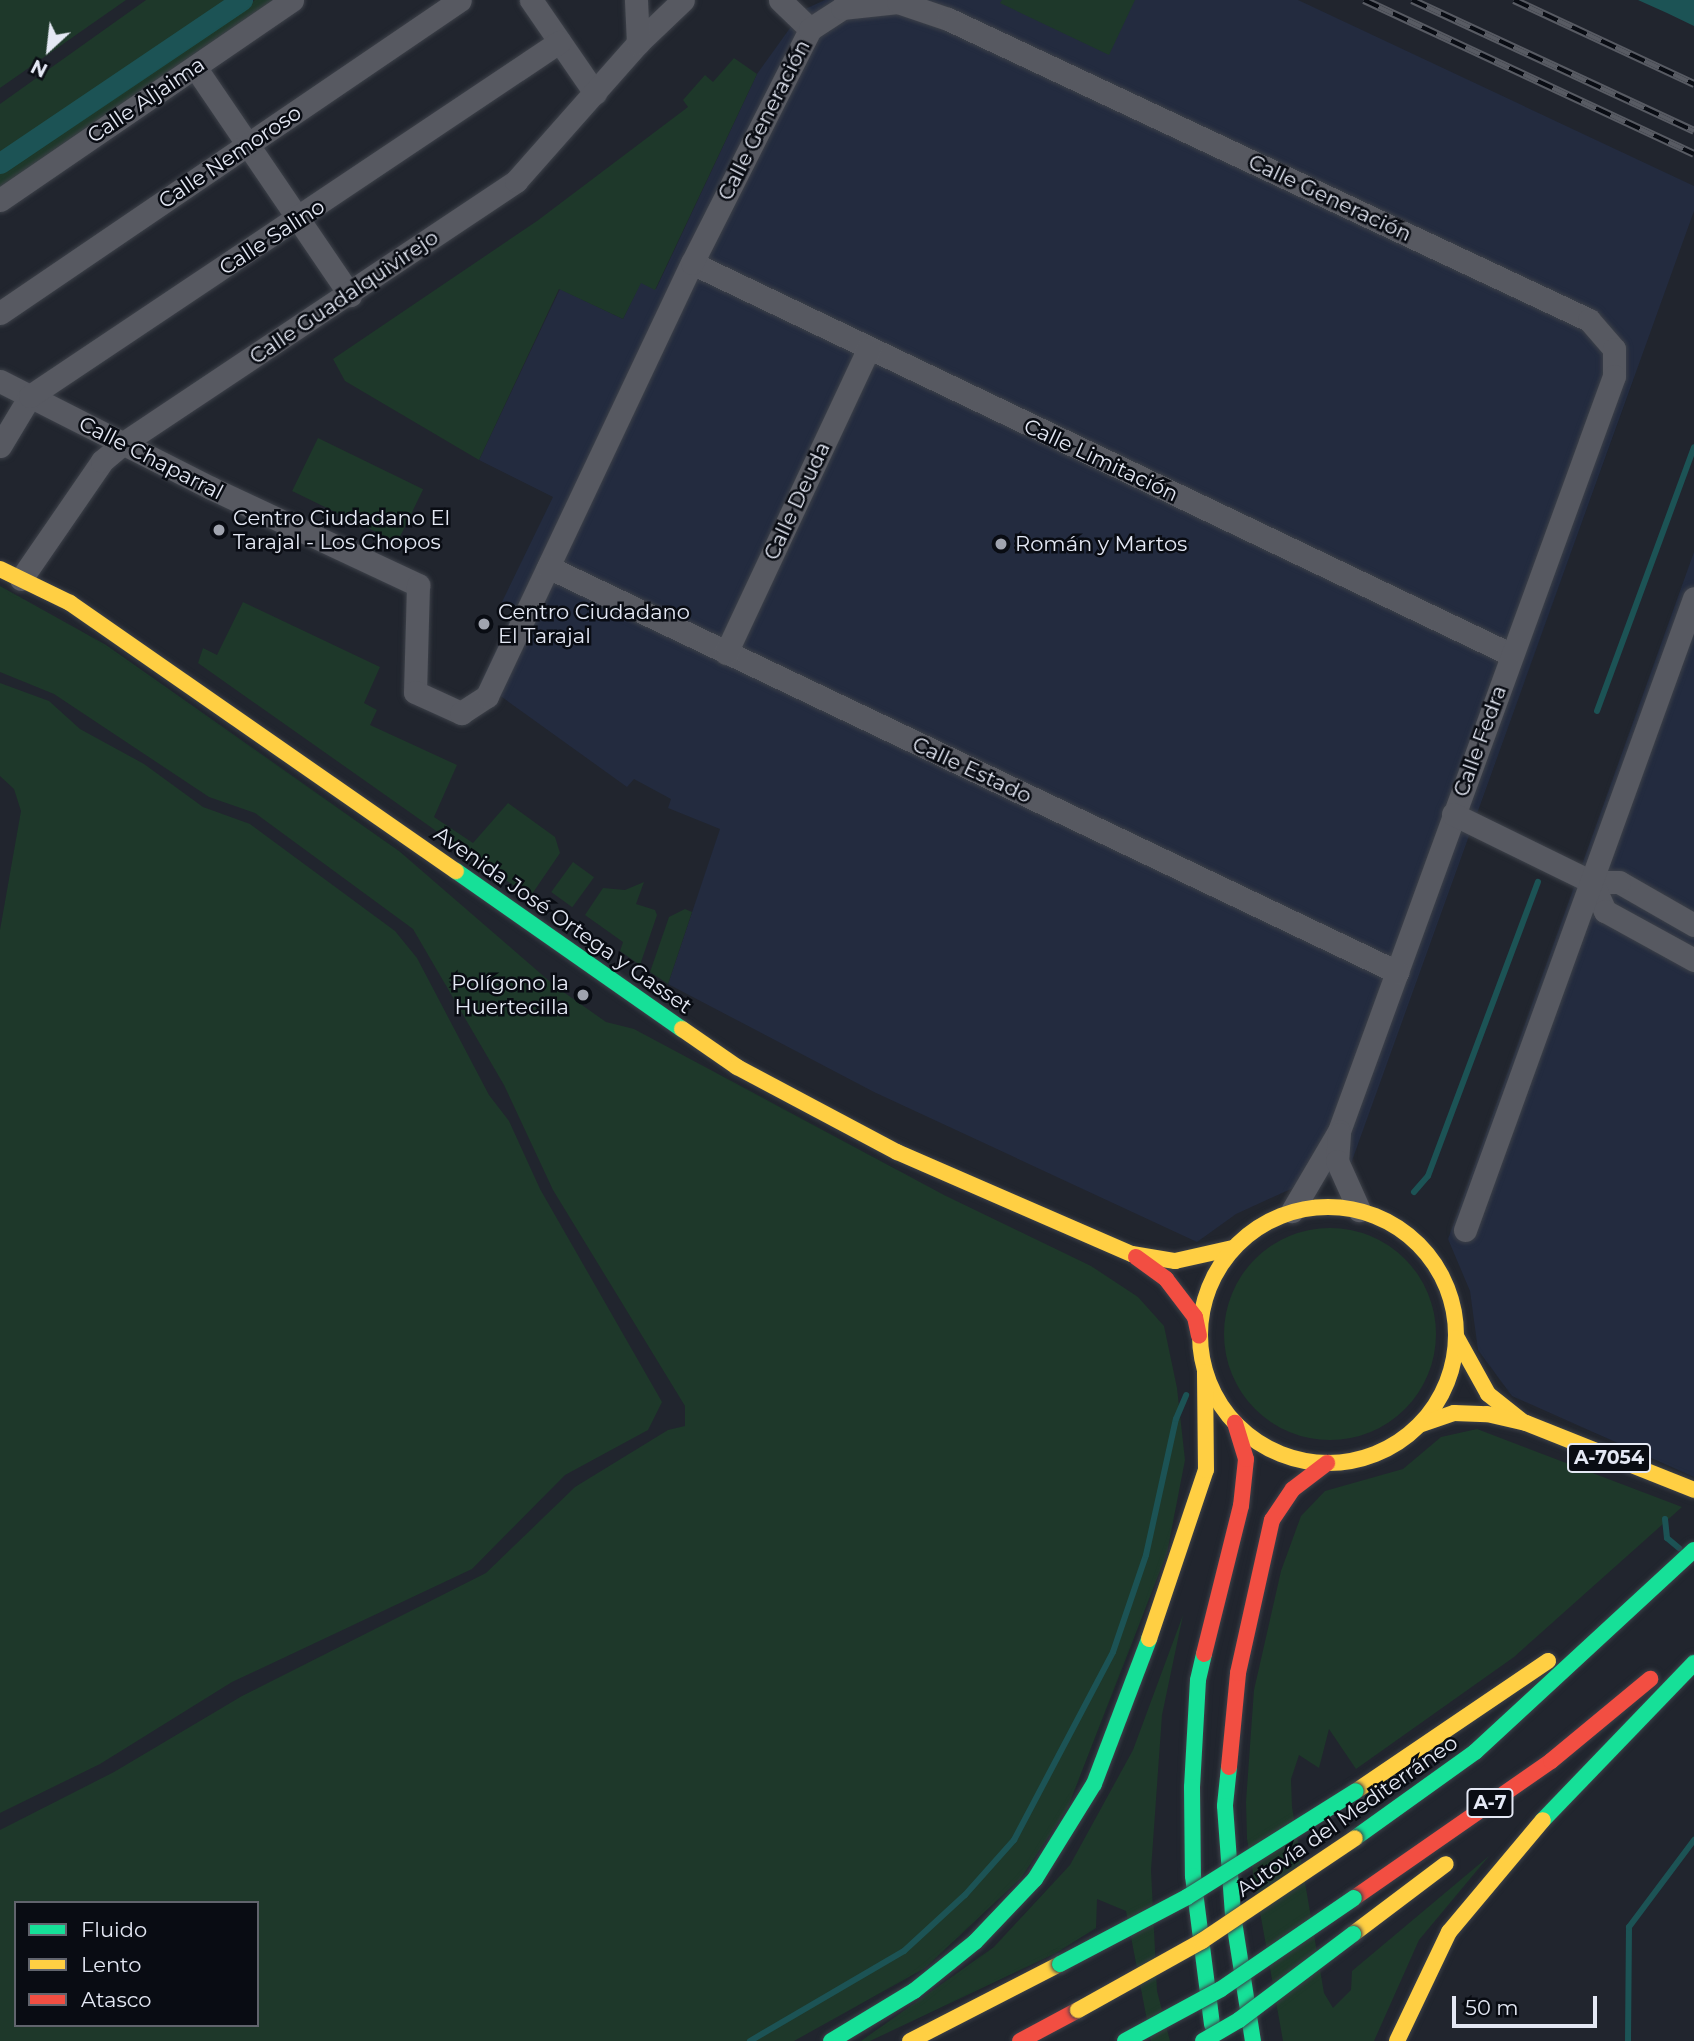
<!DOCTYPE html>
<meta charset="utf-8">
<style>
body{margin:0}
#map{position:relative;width:1694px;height:2041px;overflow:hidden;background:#21252e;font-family:Montserrat,sans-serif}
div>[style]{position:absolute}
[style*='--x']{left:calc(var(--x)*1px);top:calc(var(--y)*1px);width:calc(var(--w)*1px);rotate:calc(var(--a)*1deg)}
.built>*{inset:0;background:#232b3f}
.green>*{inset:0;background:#1e382a;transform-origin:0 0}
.round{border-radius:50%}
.water>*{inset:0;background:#1c5355}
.stream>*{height:6px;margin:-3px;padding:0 3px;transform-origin:3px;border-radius:3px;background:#1c5355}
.canal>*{height:21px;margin:-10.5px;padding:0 10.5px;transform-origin:10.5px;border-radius:10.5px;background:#1c5355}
.roads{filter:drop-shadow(0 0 2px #3d4149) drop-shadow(0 0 2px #3d4149)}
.street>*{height:23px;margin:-11.5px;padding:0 11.5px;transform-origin:11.5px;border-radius:11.5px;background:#575961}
.fast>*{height:16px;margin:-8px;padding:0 8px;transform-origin:8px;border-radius:8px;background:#16e098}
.slow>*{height:16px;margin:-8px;padding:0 8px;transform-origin:8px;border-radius:8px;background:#ffcf43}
.slow>.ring{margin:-8px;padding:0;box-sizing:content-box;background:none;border:16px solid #ffcf43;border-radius:50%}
.jam>*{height:16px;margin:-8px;padding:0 8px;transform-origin:8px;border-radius:8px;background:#f24e42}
.rail>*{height:8px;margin-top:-4px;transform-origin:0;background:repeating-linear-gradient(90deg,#090c13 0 16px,#585b63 0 32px);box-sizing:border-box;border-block:2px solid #585b63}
.bridges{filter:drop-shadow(0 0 2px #3d4149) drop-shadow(0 0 2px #3d4149)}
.fast-bridge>*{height:16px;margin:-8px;padding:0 8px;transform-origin:8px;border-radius:8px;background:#16e098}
.slow-bridge>*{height:16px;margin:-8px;padding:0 8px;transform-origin:8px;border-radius:8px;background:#ffcf43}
.dots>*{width:19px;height:19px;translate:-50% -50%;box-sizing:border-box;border:4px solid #090c13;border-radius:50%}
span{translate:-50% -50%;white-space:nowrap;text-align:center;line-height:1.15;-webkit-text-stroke:5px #090c13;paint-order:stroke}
.shield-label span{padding:2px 5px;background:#090c13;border:2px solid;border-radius:5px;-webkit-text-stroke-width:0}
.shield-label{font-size:19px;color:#e4e8f4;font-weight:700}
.street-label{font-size:21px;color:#e4e8f4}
.poi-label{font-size:21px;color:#e4e8f4}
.left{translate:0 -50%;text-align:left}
.right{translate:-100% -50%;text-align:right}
.legend{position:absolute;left:14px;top:1901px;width:245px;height:126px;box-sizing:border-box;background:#090c13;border:2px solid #61646d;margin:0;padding:9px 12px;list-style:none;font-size:21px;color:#e4e8f4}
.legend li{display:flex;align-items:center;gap:14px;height:35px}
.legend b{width:35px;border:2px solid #61646d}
.north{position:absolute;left:14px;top:14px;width:70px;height:70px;-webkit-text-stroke:5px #090c13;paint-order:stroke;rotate:207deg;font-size:19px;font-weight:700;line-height:28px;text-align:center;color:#e4e8f4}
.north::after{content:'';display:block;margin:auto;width:24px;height:32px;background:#e4e8f4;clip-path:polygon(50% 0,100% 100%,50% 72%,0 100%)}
.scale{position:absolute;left:1452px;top:1996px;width:145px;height:32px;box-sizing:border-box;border:4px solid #e4e8f4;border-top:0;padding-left:9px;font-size:21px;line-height:24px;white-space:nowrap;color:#e4e8f4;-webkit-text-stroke:5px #090c13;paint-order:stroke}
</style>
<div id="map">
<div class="built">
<div style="clip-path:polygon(825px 0,1298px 0,1694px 186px,1694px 211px,1349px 1169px,1306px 1182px,1236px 1214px,1197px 1242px,874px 1092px,668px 984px,720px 829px,668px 808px,671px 799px,634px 779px,627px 787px,481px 682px,515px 609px,501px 604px,553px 497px,479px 460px,560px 289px,623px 319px,641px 282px,656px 289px,757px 74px,803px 10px)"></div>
<div style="clip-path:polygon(1694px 552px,1694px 1477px,1512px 1396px,1478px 1350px,1470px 1291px,1448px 1239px)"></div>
</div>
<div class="green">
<div style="clip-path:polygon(0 0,126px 0,0 88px)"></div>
<div style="clip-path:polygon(146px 0,227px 0,0 154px,0 104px)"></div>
<div style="clip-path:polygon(255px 0,277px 0,0 188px,0 171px)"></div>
<div style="clip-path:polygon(1002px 0,1135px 0,1109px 55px,1000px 3px)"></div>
<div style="clip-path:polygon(734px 58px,757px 74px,655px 290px,641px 283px,623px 319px,559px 289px,479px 460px,345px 381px,333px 359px,537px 221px,688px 107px,683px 100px,705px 75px,713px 82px)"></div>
<div style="left:318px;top:438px;width:117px;height:59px;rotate:26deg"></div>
<div style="clip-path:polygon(evenodd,0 586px,106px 645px,399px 851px,555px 986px,606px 1022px,634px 1029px,944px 1195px,1091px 1266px,1138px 1297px,1164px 1326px,1177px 1388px,1185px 1460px,1167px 1553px,1068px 1807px,1021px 1878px,925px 1968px,794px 2041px,0 2041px,0 1830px,114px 1772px,242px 1696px,486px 1573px,575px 1487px,668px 1430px,685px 1426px,685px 1406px,553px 1190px,504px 1085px,413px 929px,255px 813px,209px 797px,54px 694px,0 672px,0 586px,16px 1903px,257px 1903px,257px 2025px,16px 2025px,16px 1903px)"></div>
<div style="clip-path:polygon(243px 602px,380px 667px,364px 703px,377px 710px,370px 725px,457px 765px,434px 817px,473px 843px,508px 803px,555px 837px,560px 853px,530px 897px,198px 663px,203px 648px,217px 655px)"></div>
<div style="clip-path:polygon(0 683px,49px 701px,80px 729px,144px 764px,203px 807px,250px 824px,395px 931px,417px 958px,489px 1095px,509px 1121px,540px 1189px,662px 1402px,648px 1430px,565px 1475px,472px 1569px,232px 1682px,100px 1764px,0 1813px,0 930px,21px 811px,14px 789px,0 776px)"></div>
<div style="left:573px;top:862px;width:26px;height:37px;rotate:36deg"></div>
<div style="clip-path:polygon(644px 882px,636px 904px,655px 910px,657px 915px,640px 965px,620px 951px,623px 942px,585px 915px,603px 888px,625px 890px)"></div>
<div style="clip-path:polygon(685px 909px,692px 912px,668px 984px,650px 972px,669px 917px)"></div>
<div class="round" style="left:1224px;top:1228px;width:212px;height:212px"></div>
<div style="clip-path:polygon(1477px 1429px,1682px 1507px,1514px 1657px,1356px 1769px,1329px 1729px,1319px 1768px,1299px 1755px,1291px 1779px,1292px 1807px,1324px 1993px,1333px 2008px,1351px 1990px,1352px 1971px,1489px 1856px,1419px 1940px,1374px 2041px,1283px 2041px,1247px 1839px,1246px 1802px,1254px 1690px,1281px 1571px,1301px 1516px,1325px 1491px,1403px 1469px,1441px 1437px)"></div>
<div style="clip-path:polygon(1183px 1615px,1162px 1715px,1151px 1870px,1157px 1991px,1170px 2041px,1151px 2041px,1126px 1911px,1097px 1899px,1096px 1928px,1056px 1953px,870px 2041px,861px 2041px,994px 1947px,1070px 1865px,1133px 1750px)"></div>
</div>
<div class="water">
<div style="clip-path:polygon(1638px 0,1694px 0,1694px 26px,1667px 13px)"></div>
</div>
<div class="stream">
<div style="--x:1597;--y:711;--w:281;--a:-69.8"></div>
<div style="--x:1414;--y:1192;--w:21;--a:-49"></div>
<div style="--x:1428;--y:1176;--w:314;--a:-69.5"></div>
<div style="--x:1665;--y:1519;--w:19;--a:84"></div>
<div style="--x:1667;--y:1538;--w:16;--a:40"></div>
<div style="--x:750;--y:2041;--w:178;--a:-30.3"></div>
<div style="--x:904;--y:1951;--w:83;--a:-42.6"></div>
<div style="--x:965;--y:1895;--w:74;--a:-48.3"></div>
<div style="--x:1014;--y:1840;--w:212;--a:-62.2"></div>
<div style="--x:1113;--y:1652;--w:102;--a:-71.2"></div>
<div style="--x:1146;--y:1555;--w:139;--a:-77.6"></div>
<div style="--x:1176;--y:1419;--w:26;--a:-67"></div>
<div style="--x:1628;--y:2041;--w:114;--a:-89.5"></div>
<div style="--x:1629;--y:1927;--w:109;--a:-53.2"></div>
</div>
<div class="canal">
<div style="--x:0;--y:163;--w:292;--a:-34"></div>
</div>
<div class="roads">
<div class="street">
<div style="--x:531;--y:0;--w:113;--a:55.5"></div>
<div style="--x:780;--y:0;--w:42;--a:44"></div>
<div style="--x:638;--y:43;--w:62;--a:-43.7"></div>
<div style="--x:195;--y:67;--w:276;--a:55.8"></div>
<div style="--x:0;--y:200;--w:354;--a:-34.4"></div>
<div style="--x:692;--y:263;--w:909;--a:25.55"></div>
<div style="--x:0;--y:313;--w:556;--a:-34.23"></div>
<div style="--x:0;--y:381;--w:237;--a:26.9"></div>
<div style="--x:211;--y:488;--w:229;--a:25.1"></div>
<div style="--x:418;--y:585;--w:107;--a:91.6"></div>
<div style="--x:415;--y:692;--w:51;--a:24.5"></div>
<div style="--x:461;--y:713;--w:31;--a:-33"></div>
<div style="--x:487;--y:696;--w:479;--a:-64.7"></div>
<div style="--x:692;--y:263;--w:262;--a:-63.2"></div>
<div style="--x:810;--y:29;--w:38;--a:-33"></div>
<div style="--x:842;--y:8;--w:56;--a:-6.1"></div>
<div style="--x:898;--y:2;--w:53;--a:18.8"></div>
<div style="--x:948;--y:19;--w:708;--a:25.15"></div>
<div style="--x:1589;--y:320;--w:38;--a:49"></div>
<div style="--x:1614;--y:349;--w:27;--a:90"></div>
<div style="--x:1614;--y:376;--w:804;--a:110.01"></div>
<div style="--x:1339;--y:1131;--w:93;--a:120.4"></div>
<div style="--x:0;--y:446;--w:58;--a:-59"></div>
<div style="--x:30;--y:396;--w:637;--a:-33.79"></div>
<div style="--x:548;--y:567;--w:941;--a:25.5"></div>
<div style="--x:21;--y:579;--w:143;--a:-55.5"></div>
<div style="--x:102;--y:461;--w:26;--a:-40"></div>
<div style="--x:122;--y:444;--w:474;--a:-33.7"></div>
<div style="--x:516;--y:181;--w:184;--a:-48.5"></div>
<div style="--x:638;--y:43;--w:43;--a:-92.7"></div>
<div style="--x:726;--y:653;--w:335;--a:-64.9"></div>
<div style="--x:1453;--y:814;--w:155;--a:26.1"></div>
<div style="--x:1694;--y:925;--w:86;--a:-150.2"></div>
<div style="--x:1619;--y:882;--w:27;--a:180"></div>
<div style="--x:1592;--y:882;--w:32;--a:66"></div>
<div style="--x:1605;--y:911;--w:102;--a:28.8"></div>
<div style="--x:1339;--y:1134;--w:27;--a:94"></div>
<div style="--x:1337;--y:1161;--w:54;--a:65.8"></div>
<div style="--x:1465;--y:1230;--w:672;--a:-70.08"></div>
</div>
<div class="fast">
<div style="--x:456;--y:871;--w:276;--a:35"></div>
<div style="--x:1204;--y:1654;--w:27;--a:103"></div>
<div style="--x:1198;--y:1680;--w:107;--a:93.2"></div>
<div style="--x:1192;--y:1787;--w:89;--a:89.4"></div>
<div style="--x:1193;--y:1876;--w:150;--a:82.7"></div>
<div style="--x:1229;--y:1767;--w:39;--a:96"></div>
<div style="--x:1225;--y:1806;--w:109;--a:85.8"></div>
<div style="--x:1233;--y:1915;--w:128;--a:81"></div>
<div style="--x:1543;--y:1820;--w:218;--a:-46.1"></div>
<div style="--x:1355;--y:1838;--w:148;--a:-35.6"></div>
<div style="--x:1475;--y:1752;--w:298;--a:-42.7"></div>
<div style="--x:831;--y:2041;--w:97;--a:-31.1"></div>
<div style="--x:914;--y:1991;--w:78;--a:-38.8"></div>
<div style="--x:975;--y:1942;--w:87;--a:-46.4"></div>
<div style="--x:1035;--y:1879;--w:112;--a:-58.2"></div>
<div style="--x:1094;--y:1784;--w:155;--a:-69.2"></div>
</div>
<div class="slow">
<div style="--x:0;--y:569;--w:78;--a:25.9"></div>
<div style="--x:70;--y:603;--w:470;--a:34.8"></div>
<div style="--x:682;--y:1029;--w:67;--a:34.6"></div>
<div style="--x:737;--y:1067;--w:181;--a:28"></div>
<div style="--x:897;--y:1152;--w:256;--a:23.5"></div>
<div style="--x:1132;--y:1254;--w:44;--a:9.2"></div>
<div style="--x:1175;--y:1261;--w:59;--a:-12.6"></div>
<div class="ring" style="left:1200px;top:1207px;width:240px;height:240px"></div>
<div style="--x:1457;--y:1338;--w:64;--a:61"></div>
<div style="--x:1488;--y:1394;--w:43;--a:38.5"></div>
<div style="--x:1422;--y:1424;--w:34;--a:-19"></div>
<div style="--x:1454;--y:1413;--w:33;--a:2"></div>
<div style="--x:1487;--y:1414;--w:40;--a:13"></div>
<div style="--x:1526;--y:1423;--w:181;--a:21.7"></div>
<div style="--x:1149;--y:1639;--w:178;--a:-71.4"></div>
<div style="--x:1206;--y:1470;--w:98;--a:-90.6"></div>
<div style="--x:1356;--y:1791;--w:232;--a:-34.1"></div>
<div style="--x:1353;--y:1934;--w:116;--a:-37"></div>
<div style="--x:910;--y:2041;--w:169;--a:-27.2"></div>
<div style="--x:1397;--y:2041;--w:121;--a:-64.5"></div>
<div style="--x:1449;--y:1932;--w:146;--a:-50"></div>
</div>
<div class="jam">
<div style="--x:1136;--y:1257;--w:37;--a:36"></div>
<div style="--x:1166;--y:1279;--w:48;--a:52.7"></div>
<div style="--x:1195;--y:1317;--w:19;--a:78"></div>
<div style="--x:1204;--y:1654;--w:153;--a:-76"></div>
<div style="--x:1241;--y:1506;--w:47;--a:-83.9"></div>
<div style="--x:1246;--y:1459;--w:38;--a:-107"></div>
<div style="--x:1229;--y:1767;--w:94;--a:-84.5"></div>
<div style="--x:1238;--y:1673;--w:157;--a:-77.5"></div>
<div style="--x:1272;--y:1520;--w:37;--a:-56"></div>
<div style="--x:1293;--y:1489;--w:43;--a:-37.4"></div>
<div style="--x:1354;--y:1898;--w:240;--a:-34.8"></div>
<div style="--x:1551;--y:1761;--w:129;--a:-39.6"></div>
<div style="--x:1020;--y:2041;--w:66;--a:-28.1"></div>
</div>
</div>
<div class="rail">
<div style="--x:1364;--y:0;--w:364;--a:25"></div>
<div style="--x:1412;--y:0;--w:311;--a:24.9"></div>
<div style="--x:1514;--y:0;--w:199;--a:25"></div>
</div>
<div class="bridges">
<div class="fast-bridge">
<div style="--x:1060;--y:1964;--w:144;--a:-27.8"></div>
<div style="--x:1187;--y:1897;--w:199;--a:-32.1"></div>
<div style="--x:1125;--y:2041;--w:109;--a:-28.4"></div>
<div style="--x:1221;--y:1989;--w:161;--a:-34.4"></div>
<div style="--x:1203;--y:2041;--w:42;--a:-30.3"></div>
<div style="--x:1239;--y:2020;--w:143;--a:-37"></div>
</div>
<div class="slow-bridge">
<div style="--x:1078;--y:2010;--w:142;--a:-29.1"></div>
<div style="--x:1202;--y:1941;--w:184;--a:-33.9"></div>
</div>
</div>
<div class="dots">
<div style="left:219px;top:530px;background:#a0a4af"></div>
<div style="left:1001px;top:544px;background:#a0a4af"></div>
<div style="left:484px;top:624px;background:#a0a4af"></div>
<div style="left:583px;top:995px;background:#a0a4af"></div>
</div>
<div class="shield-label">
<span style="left:1609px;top:1458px">A-7054</span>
<span style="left:1490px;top:1803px">A-7</span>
</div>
<div class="street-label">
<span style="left:146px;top:100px;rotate:-34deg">Calle Aljaima</span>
<span style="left:764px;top:120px;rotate:-63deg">Calle Generación</span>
<span style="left:230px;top:157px;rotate:-34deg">Calle Nemoroso</span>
<span style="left:1330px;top:198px;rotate:25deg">Calle Generación</span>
<span style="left:272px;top:237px;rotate:-33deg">Calle Salino</span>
<span style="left:344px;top:297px;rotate:-34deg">Calle Guadalquivirejo</span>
<span style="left:151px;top:458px;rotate:27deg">Calle Chaparral</span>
<span style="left:1101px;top:460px;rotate:25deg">Calle Limitación</span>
<span style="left:797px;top:501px;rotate:-65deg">Calle Deuda</span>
<span style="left:1480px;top:741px;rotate:-70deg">Calle Fedra</span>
<span style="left:972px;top:770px;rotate:25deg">Calle Estado</span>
<span style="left:563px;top:920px;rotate:35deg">Avenida José Ortega y Gasset</span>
<span style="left:1347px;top:1816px;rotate:-35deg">Autovía del Mediterráneo</span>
</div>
<div class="poi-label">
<span class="left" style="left:233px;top:530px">Centro Ciudadano El<br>Tarajal - Los Chopos</span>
<span class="left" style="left:1015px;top:544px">Román y Martos</span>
<span class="left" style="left:498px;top:624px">Centro Ciudadano<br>El Tarajal</span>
<span class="right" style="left:569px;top:995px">Polígono la<br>Huertecilla</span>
</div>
<ul class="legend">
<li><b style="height:9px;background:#16e098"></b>Fluido</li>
<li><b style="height:9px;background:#ffcf43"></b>Lento</li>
<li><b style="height:9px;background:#f24e42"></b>Atasco</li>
</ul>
<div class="north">N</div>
<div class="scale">50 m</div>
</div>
